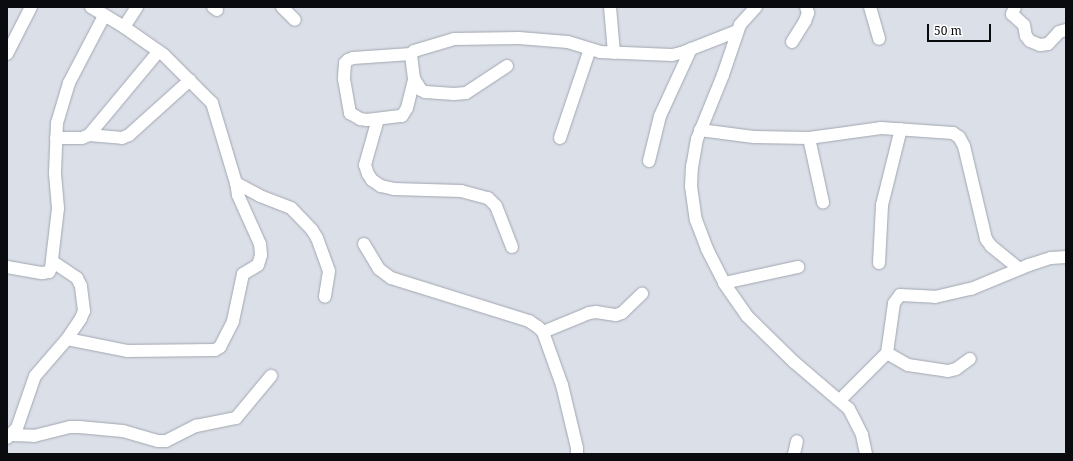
<!DOCTYPE html>
<style>
body{margin:0}
#map{position:relative;width:1073px;height:461px;overflow:hidden;background:#dadfe8;font-family:"Noto Serif",serif}
div>[style]{position:absolute}
[style*='--x']{left:calc(var(--x)*1px);top:calc(var(--y)*1px);width:calc(var(--w)*1px);rotate:calc(var(--a)*1deg)}
.roads{filter:drop-shadow(0 0 1px #a1a6af) drop-shadow(0 0 1px #a1a6af)}
.minor>*{height:12px;margin:-6px;padding:0 6px;transform-origin:6px;border-radius:6px;background:#fff}
span{translate:-50% -50%;white-space:nowrap;text-align:center;line-height:1.15;-webkit-text-stroke:3.5px #fff;paint-order:stroke}
.frame{position:absolute;inset:0;border:8px solid #0a0b0e;pointer-events:none}
.scale{position:absolute;left:927px;top:24px;width:64px;height:18px;box-sizing:border-box;border:2px solid #0a0b0e;border-top:0;padding-left:5px;font-size:12px;line-height:14px;white-space:nowrap;color:#0a0b0e;-webkit-text-stroke:3px #fff;paint-order:stroke}
</style>
<div id="map">
<div class="roads">
<div class="minor">
<div style="--x:91;--y:7;--w:39;--a:31"></div>
<div style="--x:124;--y:27;--w:24;--a:-57"></div>
<div style="--x:213;--y:7;--w:5;--a:37"></div>
<div style="--x:282;--y:7;--w:18;--a:45"></div>
<div style="--x:610;--y:7;--w:46;--a:85"></div>
<div style="--x:756;--y:7;--w:24;--a:132"></div>
<div style="--x:740;--y:25;--w:53;--a:108.8"></div>
<div style="--x:723;--y:75;--w:69;--a:112.1"></div>
<div style="--x:697;--y:139;--w:27;--a:100"></div>
<div style="--x:692;--y:166;--w:20;--a:93"></div>
<div style="--x:691;--y:186;--w:34;--a:82"></div>
<div style="--x:696;--y:220;--w:31;--a:69"></div>
<div style="--x:707;--y:249;--w:38;--a:63"></div>
<div style="--x:724;--y:283;--w:40;--a:55.1"></div>
<div style="--x:747;--y:316;--w:66;--a:44.4"></div>
<div style="--x:794;--y:362;--w:72;--a:40.5"></div>
<div style="--x:849;--y:409;--w:29;--a:63"></div>
<div style="--x:862;--y:435;--w:19;--a:78"></div>
<div style="--x:870;--y:7;--w:33;--a:74"></div>
<div style="--x:1015;--y:7;--w:8;--a:113"></div>
<div style="--x:1012;--y:14;--w:16;--a:43"></div>
<div style="--x:1024;--y:25;--w:11;--a:80"></div>
<div style="--x:1026;--y:36;--w:6;--a:51"></div>
<div style="--x:1030;--y:41;--w:11;--a:22"></div>
<div style="--x:1040;--y:45;--w:8;--a:-7"></div>
<div style="--x:1048;--y:44;--w:16;--a:-47"></div>
<div style="--x:1059;--y:32;--w:7;--a:-16"></div>
<div style="--x:792;--y:42;--w:25;--a:-58"></div>
<div style="--x:805;--y:21;--w:9;--a:-69"></div>
<div style="--x:808;--y:13;--w:6;--a:-108"></div>
<div style="--x:7;--y:54;--w:53;--a:-62.9"></div>
<div style="--x:411;--y:54;--w:58;--a:176.1"></div>
<div style="--x:353;--y:58;--w:5;--a:158"></div>
<div style="--x:348;--y:60;--w:4;--a:135"></div>
<div style="--x:345;--y:63;--w:16;--a:94"></div>
<div style="--x:344;--y:79;--w:35;--a:80"></div>
<div style="--x:350;--y:113;--w:12;--a:31"></div>
<div style="--x:360;--y:119;--w:7;--a:8"></div>
<div style="--x:367;--y:120;--w:35;--a:-7"></div>
<div style="--x:402;--y:116;--w:9;--a:-58"></div>
<div style="--x:407;--y:108;--w:30;--a:-76"></div>
<div style="--x:507;--y:66;--w:49;--a:146.6"></div>
<div style="--x:466;--y:93;--w:12;--a:175"></div>
<div style="--x:454;--y:94;--w:29;--a:-176"></div>
<div style="--x:425;--y:92;--w:4;--a:-153"></div>
<div style="--x:421;--y:90;--w:13;--a:-122"></div>
<div style="--x:414;--y:79;--w:25;--a:-97"></div>
<div style="--x:411;--y:54;--w:4;--a:-45"></div>
<div style="--x:414;--y:51;--w:42;--a:-16.7"></div>
<div style="--x:454;--y:39;--w:65;--a:-0.9"></div>
<div style="--x:519;--y:38;--w:49;--a:4.7"></div>
<div style="--x:568;--y:42;--w:34;--a:17"></div>
<div style="--x:600;--y:52;--w:72;--a:2.4"></div>
<div style="--x:672;--y:55;--w:9;--a:-13"></div>
<div style="--x:681;--y:53;--w:60;--a:-21.4"></div>
<div style="--x:378;--y:119;--w:48;--a:105.8"></div>
<div style="--x:365;--y:165;--w:9;--a:72"></div>
<div style="--x:368;--y:174;--w:7;--a:56"></div>
<div style="--x:372;--y:180;--w:11;--a:34"></div>
<div style="--x:381;--y:186;--w:13;--a:13"></div>
<div style="--x:394;--y:189;--w:67;--a:1.7"></div>
<div style="--x:461;--y:191;--w:28;--a:15"></div>
<div style="--x:488;--y:198;--w:11;--a:45"></div>
<div style="--x:496;--y:206;--w:44;--a:68.7"></div>
<div style="--x:700;--y:130;--w:54;--a:7.4"></div>
<div style="--x:754;--y:137;--w:55;--a:1"></div>
<div style="--x:809;--y:138;--w:73;--a:-7.9"></div>
<div style="--x:881;--y:128;--w:72;--a:4"></div>
<div style="--x:953;--y:133;--w:7;--a:34"></div>
<div style="--x:959;--y:137;--w:10;--a:61"></div>
<div style="--x:964;--y:146;--w:96;--a:76.7"></div>
<div style="--x:986;--y:239;--w:9;--a:54"></div>
<div style="--x:991;--y:246;--w:36;--a:39"></div>
<div style="--x:89;--y:135;--w:33;--a:5"></div>
<div style="--x:122;--y:138;--w:8;--a:-23"></div>
<div style="--x:129;--y:135;--w:82;--a:-42"></div>
<div style="--x:56;--y:138;--w:26;--a:0"></div>
<div style="--x:82;--y:138;--w:8;--a:-23"></div>
<div style="--x:89;--y:135;--w:109;--a:-50.2"></div>
<div style="--x:560;--y:138;--w:94;--a:-71.4"></div>
<div style="--x:809;--y:138;--w:66;--a:77.7"></div>
<div style="--x:649;--y:161;--w:46;--a:-76.3"></div>
<div style="--x:660;--y:116;--w:74;--a:-65.2"></div>
<div style="--x:236;--y:183;--w:27;--a:28"></div>
<div style="--x:260;--y:196;--w:33;--a:21"></div>
<div style="--x:291;--y:208;--w:30;--a:46"></div>
<div style="--x:312;--y:230;--w:9;--a:58"></div>
<div style="--x:317;--y:238;--w:35;--a:70"></div>
<div style="--x:329;--y:271;--w:26;--a:99"></div>
<div style="--x:364;--y:244;--w:29;--a:59"></div>
<div style="--x:379;--y:269;--w:15;--a:37"></div>
<div style="--x:391;--y:278;--w:145;--a:17.3"></div>
<div style="--x:529;--y:321;--w:11;--a:34"></div>
<div style="--x:538;--y:327;--w:7;--a:45"></div>
<div style="--x:543;--y:332;--w:56;--a:70.3"></div>
<div style="--x:562;--y:385;--w:65;--a:76.6"></div>
<div style="--x:577;--y:448;--w:6;--a:90"></div>
<div style="--x:879;--y:263;--w:58;--a:-87"></div>
<div style="--x:882;--y:205;--w:78;--a:-76"></div>
<div style="--x:7;--y:267;--w:36;--a:10"></div>
<div style="--x:42;--y:273;--w:7;--a:-8"></div>
<div style="--x:49;--y:272;--w:4;--a:-63"></div>
<div style="--x:51;--y:268;--w:60;--a:-83.3"></div>
<div style="--x:58;--y:208;--w:35;--a:-95"></div>
<div style="--x:55;--y:173;--w:50;--a:-87.7"></div>
<div style="--x:57;--y:123;--w:42;--a:-73.3"></div>
<div style="--x:69;--y:83;--w:76;--a:-62.4"></div>
<div style="--x:724;--y:283;--w:76;--a:-12.2"></div>
<div style="--x:543;--y:332;--w:50;--a:-22.4"></div>
<div style="--x:589;--y:313;--w:7;--a:-8"></div>
<div style="--x:596;--y:312;--w:20;--a:9"></div>
<div style="--x:616;--y:315;--w:6;--a:-18"></div>
<div style="--x:622;--y:313;--w:28;--a:-44"></div>
<div style="--x:67;--y:339;--w:61;--a:11.3"></div>
<div style="--x:127;--y:351;--w:88;--a:-0.7"></div>
<div style="--x:215;--y:350;--w:6;--a:-31"></div>
<div style="--x:220;--y:347;--w:29;--a:-63"></div>
<div style="--x:233;--y:321;--w:48;--a:-78"></div>
<div style="--x:243;--y:274;--w:17;--a:-31"></div>
<div style="--x:258;--y:265;--w:10;--a:-73"></div>
<div style="--x:261;--y:255;--w:11;--a:-95"></div>
<div style="--x:260;--y:244;--w:54;--a:-114.2"></div>
<div style="--x:238;--y:195;--w:12;--a:-99"></div>
<div style="--x:236;--y:183;--w:84;--a:-106.7"></div>
<div style="--x:212;--y:103;--w:68;--a:-135"></div>
<div style="--x:164;--y:55;--w:49;--a:-145"></div>
<div style="--x:887;--y:353;--w:24;--a:30"></div>
<div style="--x:908;--y:365;--w:40;--a:8.5"></div>
<div style="--x:948;--y:371;--w:8;--a:-14"></div>
<div style="--x:956;--y:369;--w:17;--a:-36"></div>
<div style="--x:840;--y:400;--w:66;--a:-45"></div>
<div style="--x:887;--y:353;--w:50;--a:-82"></div>
<div style="--x:894;--y:303;--w:10;--a:-53"></div>
<div style="--x:900;--y:295;--w:35;--a:3"></div>
<div style="--x:935;--y:297;--w:37;--a:-13"></div>
<div style="--x:971;--y:289;--w:63;--a:-22.5"></div>
<div style="--x:1029;--y:265;--w:23;--a:-18"></div>
<div style="--x:1051;--y:258;--w:15;--a:-4"></div>
<div style="--x:11;--y:435;--w:23;--a:2"></div>
<div style="--x:34;--y:436;--w:37;--a:-14"></div>
<div style="--x:70;--y:427;--w:9;--a:0"></div>
<div style="--x:79;--y:427;--w:44;--a:5.2"></div>
<div style="--x:123;--y:431;--w:36;--a:16"></div>
<div style="--x:158;--y:441;--w:8;--a:0"></div>
<div style="--x:166;--y:441;--w:34;--a:-27"></div>
<div style="--x:196;--y:426;--w:41;--a:-11.3"></div>
<div style="--x:236;--y:418;--w:55;--a:-50.2"></div>
<div style="--x:7;--y:438;--w:14;--a:-45"></div>
<div style="--x:17;--y:428;--w:55;--a:-70.9"></div>
<div style="--x:35;--y:376;--w:49;--a:-49.1"></div>
<div style="--x:67;--y:339;--w:25;--a:-56"></div>
<div style="--x:81;--y:318;--w:8;--a:-67"></div>
<div style="--x:84;--y:311;--w:25;--a:-97"></div>
<div style="--x:81;--y:286;--w:9;--a:-117"></div>
<div style="--x:77;--y:278;--w:30;--a:-146"></div>
<div style="--x:794;--y:454;--w:13;--a:-77"></div>
</div>
</div>
<div class="frame"></div>
<div class="scale">50 m</div>
</div>
